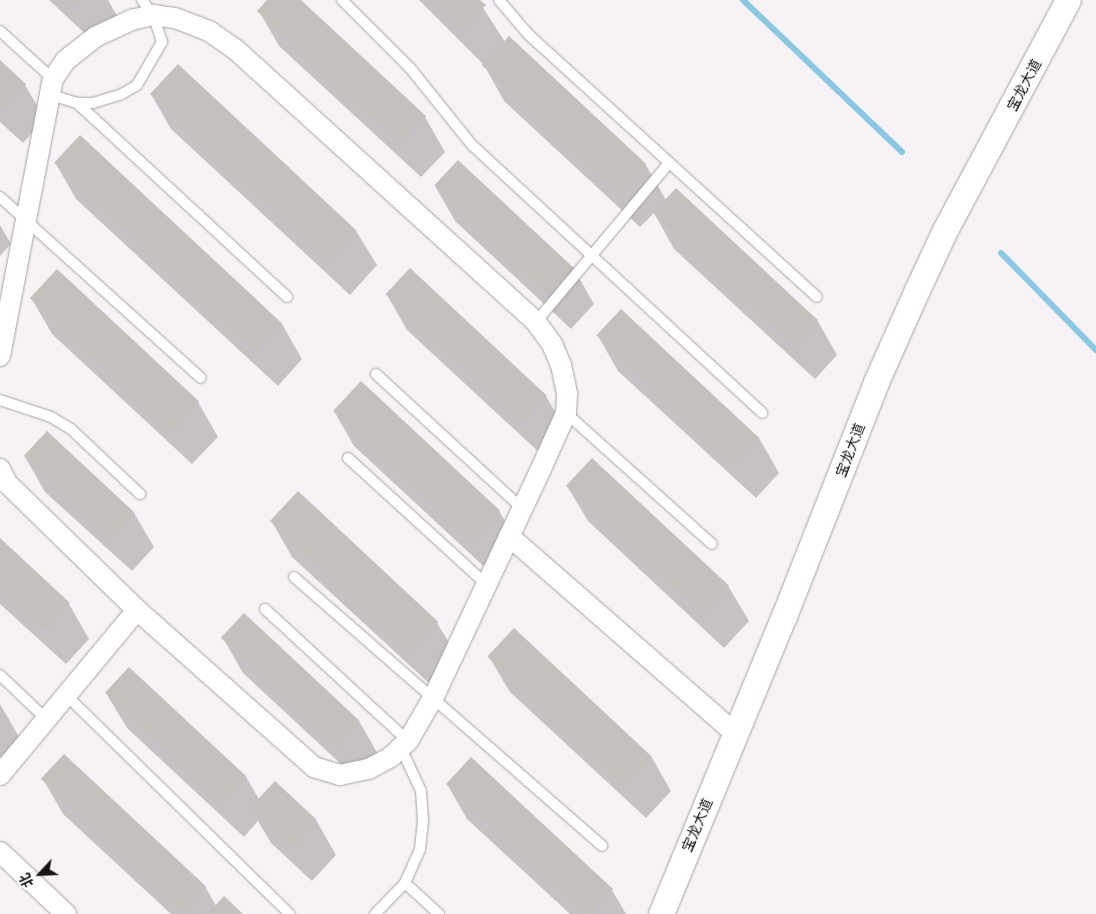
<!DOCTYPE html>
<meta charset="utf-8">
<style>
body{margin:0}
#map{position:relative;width:1096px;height:914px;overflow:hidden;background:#f7f2f6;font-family:"Golos Text","Noto Sans SC",sans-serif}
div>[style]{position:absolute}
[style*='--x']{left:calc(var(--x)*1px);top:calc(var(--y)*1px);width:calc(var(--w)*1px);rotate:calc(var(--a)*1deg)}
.shadow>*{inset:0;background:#0003}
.stream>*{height:6px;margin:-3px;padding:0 3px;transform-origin:3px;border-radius:3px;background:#8ac8e3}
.building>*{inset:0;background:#c4c0bc;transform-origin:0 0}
.roads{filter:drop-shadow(0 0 1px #a5a1a5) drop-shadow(0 0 1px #a5a1a5)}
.service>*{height:10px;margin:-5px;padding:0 5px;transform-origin:5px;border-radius:5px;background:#fff}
.minor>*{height:20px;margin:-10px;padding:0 10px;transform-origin:10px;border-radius:10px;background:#fff}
.tertiary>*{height:25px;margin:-12.5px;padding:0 12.5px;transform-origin:12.5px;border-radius:12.5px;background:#fff}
span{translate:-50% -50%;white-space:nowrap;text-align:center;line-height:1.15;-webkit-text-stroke:5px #fff;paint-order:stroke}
.street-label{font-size:14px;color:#151314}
.north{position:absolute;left:15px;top:849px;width:50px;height:50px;-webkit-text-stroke:4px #fff;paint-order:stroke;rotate:245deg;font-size:14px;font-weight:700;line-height:20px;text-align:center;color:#151314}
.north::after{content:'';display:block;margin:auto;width:18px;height:22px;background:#151314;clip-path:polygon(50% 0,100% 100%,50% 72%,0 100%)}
</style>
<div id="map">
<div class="shadow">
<div style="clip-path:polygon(49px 0,108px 0,117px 16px,94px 42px)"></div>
<div style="clip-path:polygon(269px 0,299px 0,425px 117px,445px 152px,421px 177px,279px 46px,259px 11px)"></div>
<div style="clip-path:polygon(419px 0,478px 0,505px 42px,646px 165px,666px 200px,817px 320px,837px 355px,815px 379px,674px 249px,654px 213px,640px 227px,504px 101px,484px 65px)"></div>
<div style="clip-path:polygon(0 62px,25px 85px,45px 119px,23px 143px,0 122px)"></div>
<div style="clip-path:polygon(151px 94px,356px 231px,377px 265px,350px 295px,171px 129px)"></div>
<div style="clip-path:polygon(80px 137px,282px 324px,302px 359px,278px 386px,76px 199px,56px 164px)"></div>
<div style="clip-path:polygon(435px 186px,574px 269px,594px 304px,571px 329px,455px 221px)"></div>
<div style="clip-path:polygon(0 225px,11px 244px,0 256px)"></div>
<div style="clip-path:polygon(410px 270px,546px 396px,566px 431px,543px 456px,407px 330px,387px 295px)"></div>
<div style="clip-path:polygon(32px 299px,198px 402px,218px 437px,192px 464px,52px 334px)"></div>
<div style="clip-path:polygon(598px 336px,759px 438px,779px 473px,756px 498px,618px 371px)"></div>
<div style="clip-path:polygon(361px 382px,499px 511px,520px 546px,493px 575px,354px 446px,334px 411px)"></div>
<div style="clip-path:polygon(25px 457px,134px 513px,154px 547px,132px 571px,45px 492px)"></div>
<div style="clip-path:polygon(592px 460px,728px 586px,749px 621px,724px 648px,588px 521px,567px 486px)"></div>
<div style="clip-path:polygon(272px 522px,437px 623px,458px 657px,432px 686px,292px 557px)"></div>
<div style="clip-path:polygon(0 540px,69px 604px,89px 639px,66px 664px,0 604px)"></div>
<div style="clip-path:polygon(244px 615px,359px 721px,379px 756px,358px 780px,243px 673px,223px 638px)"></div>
<div style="clip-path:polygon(489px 657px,651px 756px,671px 791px,646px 818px,510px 692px)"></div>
<div style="clip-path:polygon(129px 669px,246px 777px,259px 799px,316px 820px,336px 855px,312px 881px,271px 843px,258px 821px,244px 837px,127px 728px,106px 693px)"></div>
<div style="clip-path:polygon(0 704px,19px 737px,0 758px)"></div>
<div style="clip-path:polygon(43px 779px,205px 886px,216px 906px,241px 914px,171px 914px,63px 814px)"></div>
<div style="clip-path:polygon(447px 784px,612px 890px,626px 914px,570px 914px,467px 819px)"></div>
</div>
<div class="stream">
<div style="--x:743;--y:0;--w:220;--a:43.7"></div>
<div style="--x:1001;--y:253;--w:136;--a:45.6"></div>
</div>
<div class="building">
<div style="clip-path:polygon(65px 0,80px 0,73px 7px)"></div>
<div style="clip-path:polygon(267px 0,301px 0,426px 116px,401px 143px,257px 11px)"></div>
<div style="clip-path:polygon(432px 0,480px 0,486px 5px,461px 29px)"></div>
<div style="left:509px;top:36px;width:188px;height:40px;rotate:43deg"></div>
<div style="clip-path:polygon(0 60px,26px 84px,2px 109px,0 107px)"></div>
<div style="left:178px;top:64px;width:244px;height:41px;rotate:43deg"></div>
<div style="left:80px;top:135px;width:277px;height:38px;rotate:43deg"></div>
<div style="left:458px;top:160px;width:159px;height:35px;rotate:43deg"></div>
<div style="left:676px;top:188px;width:194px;height:34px;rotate:43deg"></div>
<div style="left:410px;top:268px;width:187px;height:36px;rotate:43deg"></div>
<div style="left:57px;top:269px;width:194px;height:40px;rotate:43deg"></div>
<div style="left:621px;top:309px;width:189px;height:36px;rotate:43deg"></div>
<div style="left:361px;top:381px;width:190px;height:41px;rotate:43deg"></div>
<div style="left:47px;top:431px;width:120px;height:34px;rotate:43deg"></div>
<div style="left:592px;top:458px;width:187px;height:38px;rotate:43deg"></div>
<div style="left:298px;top:491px;width:192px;height:41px;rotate:43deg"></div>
<div style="clip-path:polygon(0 538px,70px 603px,45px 630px,0 589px)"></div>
<div style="left:244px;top:613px;width:158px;height:34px;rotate:43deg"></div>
<div style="left:514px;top:628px;width:188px;height:39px;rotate:43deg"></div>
<div style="left:129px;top:667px;width:161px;height:35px;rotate:43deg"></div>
<div style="left:64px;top:754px;width:194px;height:34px;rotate:43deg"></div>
<div style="clip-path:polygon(471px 757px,613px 889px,590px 914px,586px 914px,446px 784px)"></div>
<div style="left:275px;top:781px;width:57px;height:37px;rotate:43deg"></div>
<div style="clip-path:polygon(224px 896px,243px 914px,207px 914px)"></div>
</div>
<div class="roads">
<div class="service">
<div style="--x:342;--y:0;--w:96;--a:45"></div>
<div style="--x:410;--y:68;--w:99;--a:51.2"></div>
<div style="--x:472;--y:145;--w:395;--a:42.7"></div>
<div style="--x:499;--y:0;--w:46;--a:49.4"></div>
<div style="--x:529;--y:35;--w:389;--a:42.3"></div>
<div style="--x:0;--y:31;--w:72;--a:42.2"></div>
<div style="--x:51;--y:95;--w:27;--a:17"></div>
<div style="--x:77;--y:103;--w:16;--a:0"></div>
<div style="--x:93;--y:103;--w:28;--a:-17"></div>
<div style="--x:120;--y:95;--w:20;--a:-30"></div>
<div style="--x:137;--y:85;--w:50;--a:-59.8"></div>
<div style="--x:162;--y:42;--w:28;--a:-108"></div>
<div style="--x:153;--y:15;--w:19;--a:-126"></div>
<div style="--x:77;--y:103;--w:286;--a:42.7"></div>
<div style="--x:0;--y:197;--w:270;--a:42"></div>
<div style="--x:536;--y:322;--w:207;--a:-50.1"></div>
<div style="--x:376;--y:374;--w:200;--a:42.6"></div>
<div style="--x:0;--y:400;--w:54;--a:18.4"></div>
<div style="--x:51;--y:417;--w:23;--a:31"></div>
<div style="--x:71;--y:429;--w:95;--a:43.3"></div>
<div style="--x:566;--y:413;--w:196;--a:41.9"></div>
<div style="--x:348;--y:458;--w:188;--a:42.4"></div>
<div style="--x:294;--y:577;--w:409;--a:41.1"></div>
<div style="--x:265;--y:609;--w:195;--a:42.7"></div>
<div style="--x:0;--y:675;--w:64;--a:43.7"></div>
<div style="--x:66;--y:695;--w:313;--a:44.4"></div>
<div style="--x:405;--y:883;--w:46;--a:42.4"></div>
<div style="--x:375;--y:914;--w:43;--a:-45.9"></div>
<div style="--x:405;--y:883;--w:37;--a:-66"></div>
<div style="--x:420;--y:849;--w:29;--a:-84"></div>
<div style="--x:423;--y:820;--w:29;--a:-94"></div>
<div style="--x:421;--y:791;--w:47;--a:-114.9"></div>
</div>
<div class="minor">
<div style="--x:0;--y:356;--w:282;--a:-79.2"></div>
<div style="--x:53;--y:79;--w:23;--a:-56"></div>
<div style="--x:66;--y:60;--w:37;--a:-38"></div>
<div style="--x:95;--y:37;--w:40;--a:-25"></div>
<div style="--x:131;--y:20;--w:23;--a:-13"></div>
<div style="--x:153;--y:15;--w:22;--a:8"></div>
<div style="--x:175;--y:18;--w:36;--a:21"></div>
<div style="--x:209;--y:31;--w:32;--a:35"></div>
<div style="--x:235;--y:49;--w:406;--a:42.2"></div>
<div style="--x:536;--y:322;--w:27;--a:54"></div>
<div style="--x:552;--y:344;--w:23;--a:67"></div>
<div style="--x:561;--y:365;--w:30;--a:78"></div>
<div style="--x:567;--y:394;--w:19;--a:93"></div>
<div style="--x:566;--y:413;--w:64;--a:114.1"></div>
<div style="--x:540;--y:471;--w:251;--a:115.2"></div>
<div style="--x:433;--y:698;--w:50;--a:120.2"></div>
<div style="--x:408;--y:741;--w:23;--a:137"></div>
<div style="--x:391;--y:757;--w:26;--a:152"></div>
<div style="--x:368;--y:769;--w:29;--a:168"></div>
<div style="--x:340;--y:775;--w:27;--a:-163"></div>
<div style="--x:314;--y:767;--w:237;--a:-138.4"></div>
<div style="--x:137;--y:610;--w:182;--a:-135.7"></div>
<div style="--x:7;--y:483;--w:16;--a:-117"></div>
<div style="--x:509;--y:536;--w:300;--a:41.1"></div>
<div style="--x:0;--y:775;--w:214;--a:-50.3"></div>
<div style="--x:0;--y:852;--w:91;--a:43.2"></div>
</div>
<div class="tertiary">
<div style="--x:661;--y:914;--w:322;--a:-67.6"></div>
<div style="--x:784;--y:616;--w:251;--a:-68.5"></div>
<div style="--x:876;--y:382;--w:101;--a:-66"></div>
<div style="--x:917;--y:290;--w:66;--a:-65"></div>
<div style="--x:945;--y:230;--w:261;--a:-61.9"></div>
</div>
</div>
<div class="street-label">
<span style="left:1024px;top:85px;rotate:-62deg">宝龙大道</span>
<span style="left:850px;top:450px;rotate:-69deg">宝龙大道</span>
<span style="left:697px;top:825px;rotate:-67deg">宝龙大道</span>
</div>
<div class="north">北</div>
</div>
